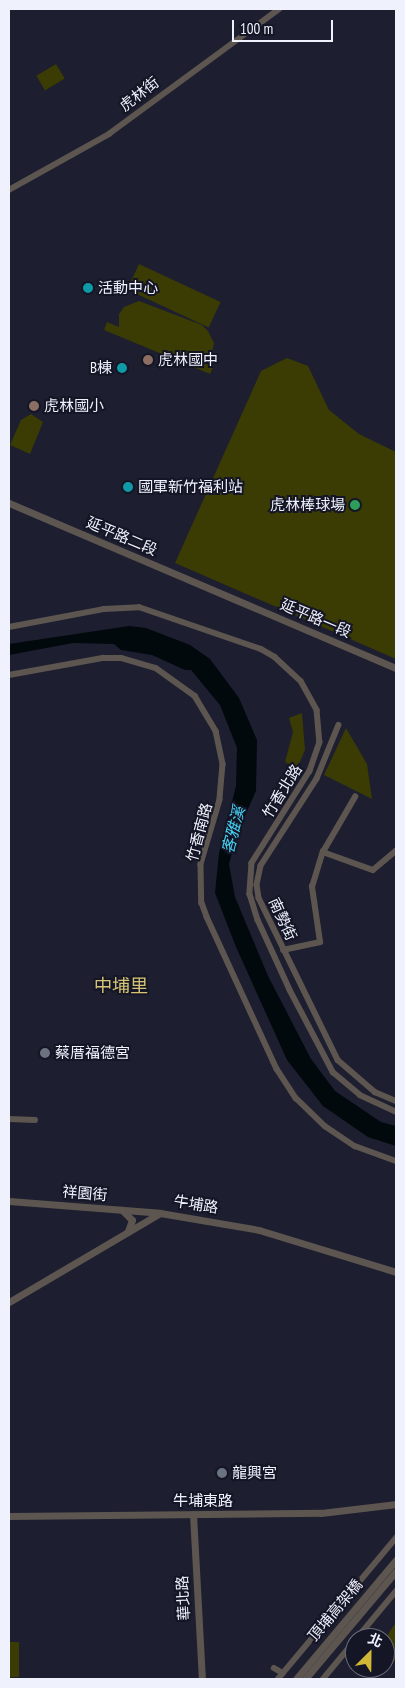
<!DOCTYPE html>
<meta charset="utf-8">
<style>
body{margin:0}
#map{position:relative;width:405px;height:1688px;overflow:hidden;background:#1d1e2f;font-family:"PT Sans Narrow","Noto Sans TC",sans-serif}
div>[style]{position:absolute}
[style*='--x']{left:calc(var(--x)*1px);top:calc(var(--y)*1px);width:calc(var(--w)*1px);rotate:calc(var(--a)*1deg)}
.green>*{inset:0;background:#3b3b04;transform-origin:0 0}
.water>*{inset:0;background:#01090d}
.minor>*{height:5.5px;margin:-2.75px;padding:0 2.75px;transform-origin:2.75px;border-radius:2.75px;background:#5d554f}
.tertiary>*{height:7px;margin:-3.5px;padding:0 3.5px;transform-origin:3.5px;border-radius:3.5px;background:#5d554f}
.dots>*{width:14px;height:14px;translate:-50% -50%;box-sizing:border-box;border:2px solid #141525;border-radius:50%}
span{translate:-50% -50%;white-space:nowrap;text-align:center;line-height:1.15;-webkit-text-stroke:4px #141525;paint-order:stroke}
.street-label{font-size:15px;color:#eff1fd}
.poi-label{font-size:15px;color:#eff1fd}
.left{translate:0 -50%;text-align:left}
.right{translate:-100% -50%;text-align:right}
.water-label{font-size:16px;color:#46d2f4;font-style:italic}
.quarter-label{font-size:18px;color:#d5c476}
.frame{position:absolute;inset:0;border:10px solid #eff1fd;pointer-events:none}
.north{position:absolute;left:345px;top:1628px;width:50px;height:50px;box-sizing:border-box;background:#141525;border:1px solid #6c6d7b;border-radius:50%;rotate:23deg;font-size:14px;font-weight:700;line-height:20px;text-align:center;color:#eff1fd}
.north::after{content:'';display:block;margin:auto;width:18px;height:22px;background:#d1b736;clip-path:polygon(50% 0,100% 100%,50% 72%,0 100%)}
.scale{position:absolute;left:232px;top:20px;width:101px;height:22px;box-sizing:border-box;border:2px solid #eff1fd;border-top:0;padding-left:6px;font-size:15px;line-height:18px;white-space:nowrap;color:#eff1fd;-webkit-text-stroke:4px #141525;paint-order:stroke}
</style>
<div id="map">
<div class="green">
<div style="left:56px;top:64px;width:17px;height:23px;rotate:59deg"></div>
<div style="left:139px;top:264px;width:90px;height:28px;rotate:25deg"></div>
<div style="clip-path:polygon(139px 301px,202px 325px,208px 331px,214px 343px,212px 353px,204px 363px,213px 367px,210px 374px,104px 330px,107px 322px,119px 327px,119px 314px,124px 307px)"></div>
<div style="clip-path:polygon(287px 358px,308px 366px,329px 410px,359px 434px,396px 452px,396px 659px,175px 563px,261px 371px)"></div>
<div style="clip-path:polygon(31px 414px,43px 422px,30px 454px,10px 445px,21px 420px)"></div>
<div style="clip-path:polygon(302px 713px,305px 750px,297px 769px,285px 762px,293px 732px,289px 718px)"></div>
<div style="clip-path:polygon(346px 728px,367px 764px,372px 799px,324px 775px)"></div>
<div style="clip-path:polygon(394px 1625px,396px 1625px,396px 1663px,385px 1648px,385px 1639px)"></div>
<div style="left:9px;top:1642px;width:10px;height:35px"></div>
</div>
<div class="water">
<div style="clip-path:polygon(129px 626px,146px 628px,190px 645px,210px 659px,239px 698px,257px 740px,256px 791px,238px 831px,229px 864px,235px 897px,268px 976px,311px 1059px,335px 1091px,381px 1122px,396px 1126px,396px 1146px,368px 1137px,323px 1106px,287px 1060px,236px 947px,215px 893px,219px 853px,236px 786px,237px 748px,220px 705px,191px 670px,185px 670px,152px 655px,121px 650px,114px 644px,73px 643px,9px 655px,9px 644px)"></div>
</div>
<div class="minor">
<div style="--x:9;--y:190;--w:115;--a:-29.2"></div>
<div style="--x:109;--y:134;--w:211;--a:-36.3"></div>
<div style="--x:9;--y:627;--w:97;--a:-10.7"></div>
<div style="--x:104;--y:609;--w:35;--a:-3"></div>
<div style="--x:139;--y:607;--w:129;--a:19"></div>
<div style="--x:261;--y:649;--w:16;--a:30"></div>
<div style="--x:275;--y:657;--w:35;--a:43"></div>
<div style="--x:301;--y:681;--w:33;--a:61"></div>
<div style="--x:317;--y:710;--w:32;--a:85"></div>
<div style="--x:320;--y:742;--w:31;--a:109"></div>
<div style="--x:310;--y:771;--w:109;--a:122.2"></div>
<div style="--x:252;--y:863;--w:31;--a:94"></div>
<div style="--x:250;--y:894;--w:27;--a:73"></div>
<div style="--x:258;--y:920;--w:77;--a:65.4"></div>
<div style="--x:290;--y:990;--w:93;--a:62.3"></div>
<div style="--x:333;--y:1072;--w:35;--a:40"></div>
<div style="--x:360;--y:1095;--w:40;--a:25"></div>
<div style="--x:9;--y:675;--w:96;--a:-10.3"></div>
<div style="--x:103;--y:658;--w:18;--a:0"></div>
<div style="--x:121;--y:658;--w:36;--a:16"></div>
<div style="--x:156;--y:668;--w:48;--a:35.7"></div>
<div style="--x:195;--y:696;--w:41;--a:59"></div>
<div style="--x:216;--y:731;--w:34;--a:78"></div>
<div style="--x:223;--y:764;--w:36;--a:95"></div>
<div style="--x:220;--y:800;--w:67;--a:106.5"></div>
<div style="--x:201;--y:864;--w:39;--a:89"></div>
<div style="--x:202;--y:903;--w:15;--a:70"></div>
<div style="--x:207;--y:917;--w:167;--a:65.3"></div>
<div style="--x:277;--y:1069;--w:35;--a:57"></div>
<div style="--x:296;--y:1098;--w:40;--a:44"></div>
<div style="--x:325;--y:1126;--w:36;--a:34"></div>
<div style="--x:355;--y:1146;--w:44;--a:20.1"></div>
<div style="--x:339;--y:725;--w:58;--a:112.2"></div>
<div style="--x:317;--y:779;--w:103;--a:122.8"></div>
<div style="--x:261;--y:866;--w:19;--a:102"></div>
<div style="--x:257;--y:885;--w:13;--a:81"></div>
<div style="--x:259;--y:898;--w:180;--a:64"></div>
<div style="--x:338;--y:1060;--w:49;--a:40.9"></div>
<div style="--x:375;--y:1092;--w:23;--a:23"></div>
<div style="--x:323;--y:852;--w:53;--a:19.8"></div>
<div style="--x:373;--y:870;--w:30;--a:-40"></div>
<div style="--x:283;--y:950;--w:38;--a:-12"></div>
<div style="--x:320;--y:942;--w:56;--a:-98.3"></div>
<div style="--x:312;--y:887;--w:37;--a:-73"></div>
<div style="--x:323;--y:852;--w:64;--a:-59.8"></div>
<div style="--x:9;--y:1119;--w:26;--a:2"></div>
<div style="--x:274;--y:1668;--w:10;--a:29"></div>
<div style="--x:278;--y:1679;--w:184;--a:-50.1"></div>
<div style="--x:323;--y:1679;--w:114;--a:-50.3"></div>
</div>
<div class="tertiary">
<div style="--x:9;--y:503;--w:421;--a:23.1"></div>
<div style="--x:9;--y:1201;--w:151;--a:4.5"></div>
<div style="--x:122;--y:1210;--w:14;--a:45"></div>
<div style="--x:132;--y:1220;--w:12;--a:110"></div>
<div style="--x:9;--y:1302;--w:175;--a:-30.5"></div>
<div style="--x:160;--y:1213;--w:100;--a:9.7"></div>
<div style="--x:259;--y:1230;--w:143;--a:17"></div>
<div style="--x:193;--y:1514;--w:165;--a:86.9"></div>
<div style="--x:9;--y:1516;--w:312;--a:-0.6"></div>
<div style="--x:321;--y:1513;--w:76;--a:-6.8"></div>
<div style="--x:296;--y:1679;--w:155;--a:-50"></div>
<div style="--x:305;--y:1679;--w:141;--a:-49.9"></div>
</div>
<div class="dots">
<div style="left:88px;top:288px;background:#0f9aa8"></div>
<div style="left:148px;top:360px;background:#8d6e63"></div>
<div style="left:122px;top:368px;background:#0f9aa8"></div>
<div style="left:34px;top:406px;background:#8d6e63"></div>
<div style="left:128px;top:487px;background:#0f9aa8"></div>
<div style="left:355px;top:505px;background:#2e9e5b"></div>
<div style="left:45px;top:1053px;background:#6b7280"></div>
<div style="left:222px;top:1473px;background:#6b7280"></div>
</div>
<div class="street-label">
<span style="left:139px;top:94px;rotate:-38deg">虎林街</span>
<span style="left:122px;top:536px;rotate:23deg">延平路二段</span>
<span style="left:316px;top:618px;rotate:23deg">延平路一段</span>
<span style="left:282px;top:791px;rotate:-58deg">竹香北路</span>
<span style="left:199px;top:832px;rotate:-75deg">竹香南路</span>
<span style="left:283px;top:919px;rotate:65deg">南勢街</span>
<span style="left:85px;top:1193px;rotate:5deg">祥園街</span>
<span style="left:196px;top:1204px;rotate:9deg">牛埔路</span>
<span style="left:203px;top:1501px">牛埔東路</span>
<span style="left:183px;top:1598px;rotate:-93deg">華北路</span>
<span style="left:335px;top:1610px;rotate:-50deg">頂埔高架橋</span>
</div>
<div class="poi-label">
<span class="left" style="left:98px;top:288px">活動中心</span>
<span class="left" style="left:158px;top:360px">虎林國中</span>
<span class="right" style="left:112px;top:368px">B棟</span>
<span class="left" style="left:44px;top:406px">虎林國小</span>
<span class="left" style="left:138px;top:487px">國軍新竹福利站</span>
<span class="right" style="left:345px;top:505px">虎林棒球場</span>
<span class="left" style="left:55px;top:1053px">蔡厝福德宮</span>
<span class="left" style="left:232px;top:1473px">龍興宮</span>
</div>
<div class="water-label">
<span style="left:233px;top:830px;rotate:-75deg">客雅溪</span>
</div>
<div class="quarter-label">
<span style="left:121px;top:986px">中埔里</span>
</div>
<div class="frame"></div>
<div class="north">北</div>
<div class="scale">100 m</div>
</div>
